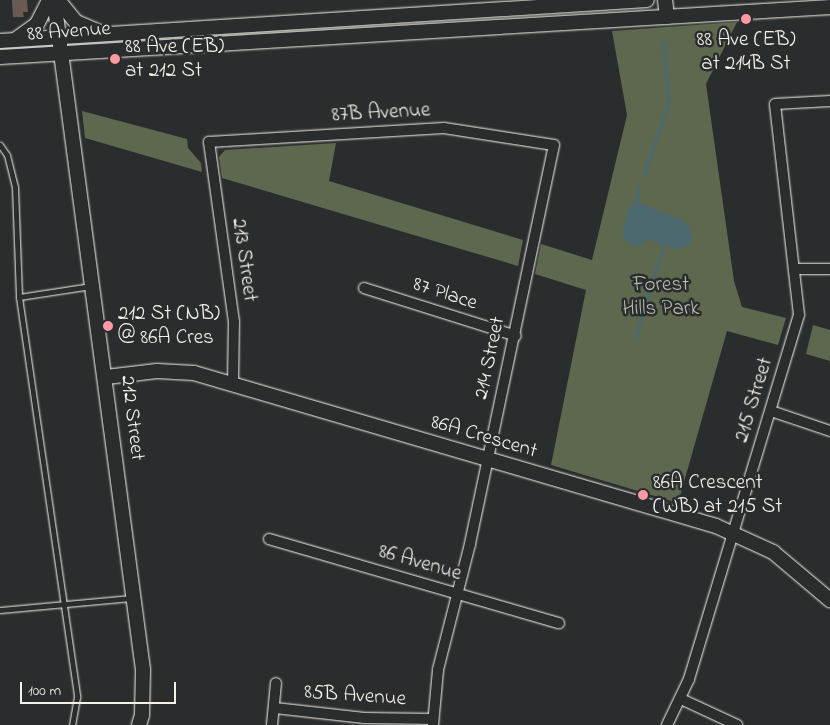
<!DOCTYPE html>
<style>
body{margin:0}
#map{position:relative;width:830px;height:725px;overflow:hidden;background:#2a2d2e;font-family:"Indie Flower",sans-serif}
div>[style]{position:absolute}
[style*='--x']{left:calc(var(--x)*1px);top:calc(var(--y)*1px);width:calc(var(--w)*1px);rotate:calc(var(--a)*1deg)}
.green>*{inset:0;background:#5d684f}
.water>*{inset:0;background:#4c6970}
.stream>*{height:3px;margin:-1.5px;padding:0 1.5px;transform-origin:1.5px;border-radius:1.5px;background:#4c6970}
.building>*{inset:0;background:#6b5a53}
.roads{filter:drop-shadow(0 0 1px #f4f1e8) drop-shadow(0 0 1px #f4f1e8)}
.lane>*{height:5px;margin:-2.5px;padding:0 2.5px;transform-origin:2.5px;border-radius:2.5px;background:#2a2d2e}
.street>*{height:10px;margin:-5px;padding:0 5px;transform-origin:5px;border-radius:5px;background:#2a2d2e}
.secondary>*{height:14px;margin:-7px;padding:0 7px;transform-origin:7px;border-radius:7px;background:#2a2d2e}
.dots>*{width:14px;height:14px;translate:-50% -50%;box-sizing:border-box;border:2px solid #2a2d2e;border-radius:50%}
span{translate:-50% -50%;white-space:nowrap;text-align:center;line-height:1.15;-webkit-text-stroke:5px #2a2d2e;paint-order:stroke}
.street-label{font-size:21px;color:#f4f1e8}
.poi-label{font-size:21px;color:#f4f1e8}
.left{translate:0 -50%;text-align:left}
.park-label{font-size:21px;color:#b8baab}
.scale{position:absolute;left:20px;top:682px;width:156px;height:22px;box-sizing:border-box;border:2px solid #f4f1e8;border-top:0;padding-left:6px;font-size:15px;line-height:18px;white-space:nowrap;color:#f4f1e8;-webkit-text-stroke:4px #2a2d2e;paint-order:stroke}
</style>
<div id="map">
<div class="green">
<div style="clip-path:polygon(737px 22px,706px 84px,734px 281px,742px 307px,786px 318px,778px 345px,727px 331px,678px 503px,551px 465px,586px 290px,535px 274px,541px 244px,592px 260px,627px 115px,612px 31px)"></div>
<div style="clip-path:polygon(82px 111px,187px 139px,188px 148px,201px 163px,202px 172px,85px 138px)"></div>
<div style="clip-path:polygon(336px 143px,329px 181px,523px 240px,518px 266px,222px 178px,219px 157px,225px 150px)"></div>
<div style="clip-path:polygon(813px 325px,830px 330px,830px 361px,806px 354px)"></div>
</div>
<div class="water">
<div style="clip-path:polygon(638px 202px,683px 221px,691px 230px,692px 240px,685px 247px,675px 249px,649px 240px,637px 246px,627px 243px,622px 234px,628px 212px,632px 203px)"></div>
</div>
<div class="stream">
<div style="--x:644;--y:175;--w:78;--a:-71.3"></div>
<div style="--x:669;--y:101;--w:60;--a:-95.7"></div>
<div style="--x:638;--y:202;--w:15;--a:-90"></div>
<div style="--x:635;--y:337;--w:95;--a:-72.9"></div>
</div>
<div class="building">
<div style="clip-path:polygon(12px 0,27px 0,28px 12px,23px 12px,24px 17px,13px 17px)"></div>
</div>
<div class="roads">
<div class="lane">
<div style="--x:0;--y:145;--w:12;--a:55"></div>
<div style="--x:7;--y:155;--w:33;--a:76"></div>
<div style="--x:15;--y:187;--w:110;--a:87.9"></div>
<div style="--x:19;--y:297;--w:404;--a:81.7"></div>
<div style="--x:77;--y:697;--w:28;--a:100"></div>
<div style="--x:19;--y:297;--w:73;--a:-8.7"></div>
<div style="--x:0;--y:610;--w:132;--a:-5.2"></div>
</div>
<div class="street">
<div style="--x:795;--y:269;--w:35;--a:0"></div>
<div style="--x:364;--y:288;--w:159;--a:17.5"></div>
<div style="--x:233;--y:383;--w:61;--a:-89.1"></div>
<div style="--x:234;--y:322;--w:182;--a:-97.9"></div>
<div style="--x:209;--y:142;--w:235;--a:-3.4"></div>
<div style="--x:444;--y:128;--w:111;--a:8.8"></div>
<div style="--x:554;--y:145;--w:408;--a:101.9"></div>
<div style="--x:470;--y:544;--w:130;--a:104.3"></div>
<div style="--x:438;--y:670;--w:55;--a:95.2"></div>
<div style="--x:771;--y:411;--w:62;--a:18.7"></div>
<div style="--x:269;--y:539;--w:302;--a:16.2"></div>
<div style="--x:681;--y:699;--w:62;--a:24.9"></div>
<div style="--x:275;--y:708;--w:90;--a:6.4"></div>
<div style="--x:364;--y:718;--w:69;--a:0.8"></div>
<div style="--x:272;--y:725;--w:42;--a:-84.6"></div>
<div style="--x:667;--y:725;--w:51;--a:-64.4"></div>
<div style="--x:689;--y:679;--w:380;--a:-73.2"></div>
<div style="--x:799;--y:315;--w:212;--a:-96.5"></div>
<div style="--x:775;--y:104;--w:55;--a:-3.1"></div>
</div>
<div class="secondary">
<div style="--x:54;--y:0;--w:676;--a:82.43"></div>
<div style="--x:143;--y:670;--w:45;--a:91.3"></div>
<div style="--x:142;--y:715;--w:10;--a:107"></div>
<div style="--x:58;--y:0;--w:28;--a:51"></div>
<div style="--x:76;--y:22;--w:26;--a:23"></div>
<div style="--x:665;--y:0;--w:17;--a:83"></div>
<div style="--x:15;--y:40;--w:27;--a:-36"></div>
<div style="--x:37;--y:24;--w:27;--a:-63"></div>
<div style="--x:0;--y:41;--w:648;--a:-3.63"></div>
<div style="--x:0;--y:57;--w:832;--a:-3.45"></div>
<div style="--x:106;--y:377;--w:51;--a:-6.7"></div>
<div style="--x:157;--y:371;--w:37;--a:3"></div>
<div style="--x:194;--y:373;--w:544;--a:16.34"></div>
<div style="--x:716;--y:526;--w:63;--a:24.5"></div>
<div style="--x:773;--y:552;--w:75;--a:40.1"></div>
</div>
</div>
<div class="dots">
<div style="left:746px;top:19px;background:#ff9aa2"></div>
<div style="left:115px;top:59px;background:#ff9aa2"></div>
<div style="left:108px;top:326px;background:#ff9aa2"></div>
<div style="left:643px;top:495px;background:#ff9aa2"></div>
</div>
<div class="street-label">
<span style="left:69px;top:32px;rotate:-4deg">88 Avenue</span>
<span style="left:381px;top:113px;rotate:-3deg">87B Avenue</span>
<span style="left:244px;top:260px;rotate:82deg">213 Street</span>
<span style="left:445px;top:294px;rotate:18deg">87 Place</span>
<span style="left:490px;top:358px;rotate:-78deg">214 Street</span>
<span style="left:754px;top:400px;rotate:-73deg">215 Street</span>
<span style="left:132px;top:418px;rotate:83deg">212 Street</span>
<span style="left:484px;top:437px;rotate:16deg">86A Crescent</span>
<span style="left:420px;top:563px;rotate:16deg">86 Avenue</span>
<span style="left:355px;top:696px;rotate:4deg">85B Avenue</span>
</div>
<div class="poi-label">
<span style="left:746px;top:52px">88 Ave (EB)<br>at 214B St</span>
<span class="left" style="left:125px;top:59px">88 Ave (EB)<br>at 212 St</span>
<span class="left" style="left:118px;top:326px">212 St (NB)<br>@ 86A Cres</span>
<span class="left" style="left:653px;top:495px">86A Crescent<br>(WB) at 215 St</span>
</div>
<div class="park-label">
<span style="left:661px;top:297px">Forest<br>Hills Park</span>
</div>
<div class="scale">100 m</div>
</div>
